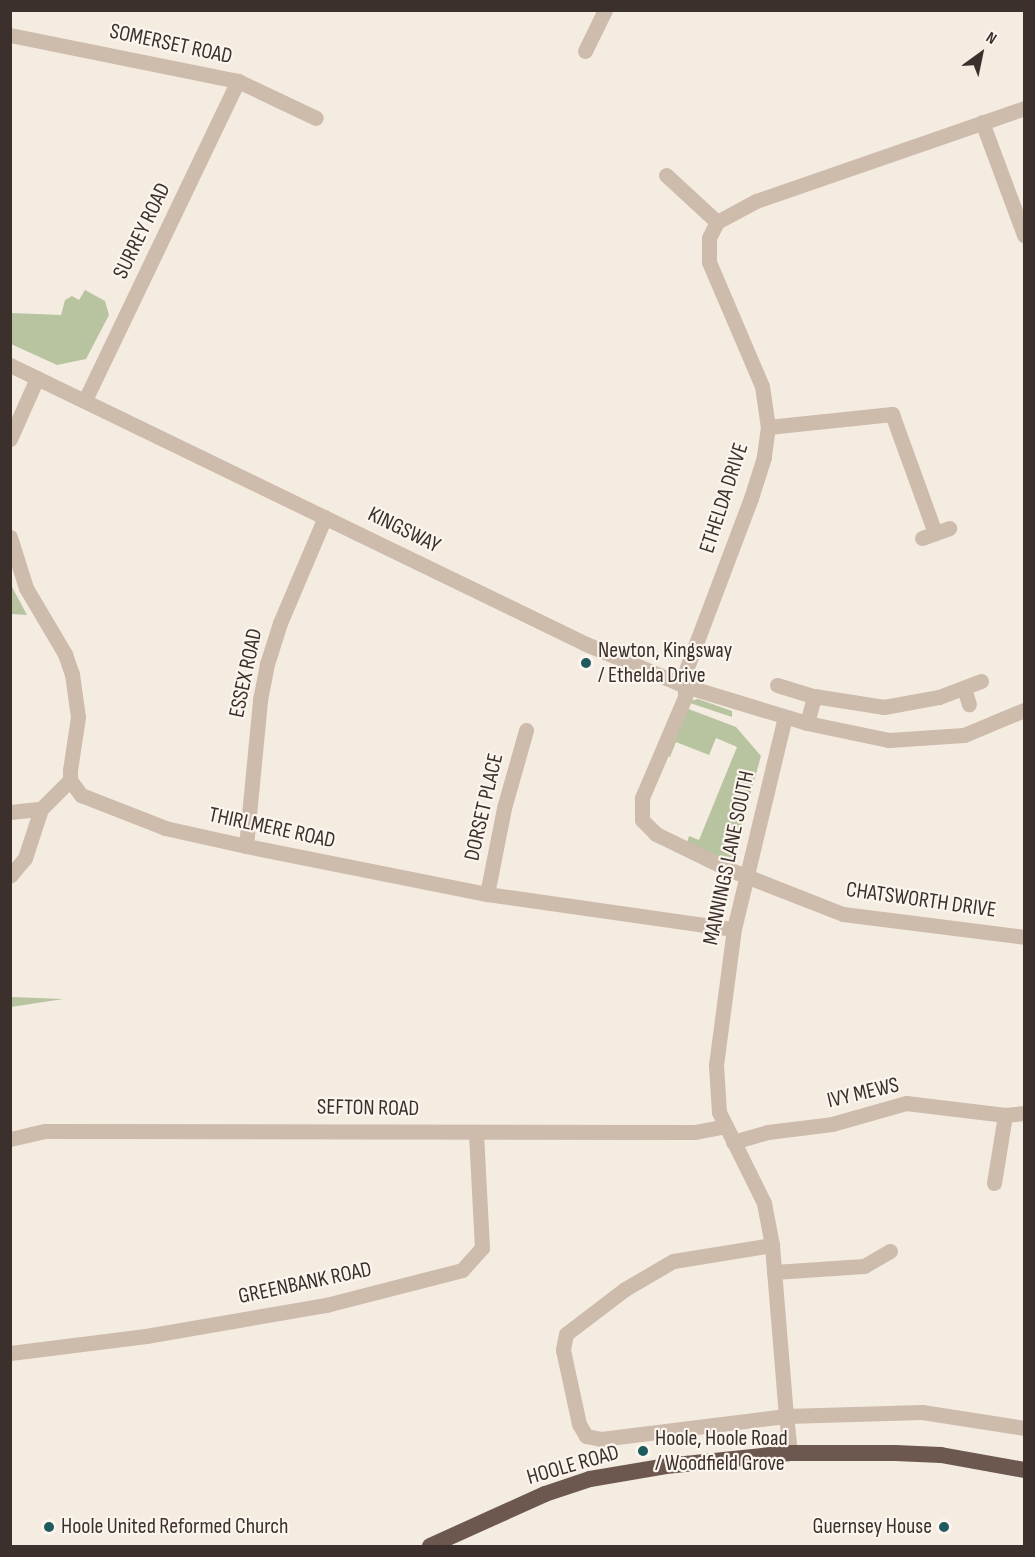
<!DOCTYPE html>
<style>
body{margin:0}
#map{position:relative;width:1035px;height:1557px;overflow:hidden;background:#f4ebe1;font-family:"Sofia Sans Condensed",sans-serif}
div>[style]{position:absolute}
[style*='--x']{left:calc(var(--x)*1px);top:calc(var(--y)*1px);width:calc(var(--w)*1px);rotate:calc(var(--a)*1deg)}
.green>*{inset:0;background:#b8c4a0}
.minor>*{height:15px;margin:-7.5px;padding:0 7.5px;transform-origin:7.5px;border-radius:7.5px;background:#cdbbac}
.tertiary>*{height:15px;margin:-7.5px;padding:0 7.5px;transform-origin:7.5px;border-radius:7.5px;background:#cdbbac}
.trunk>*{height:16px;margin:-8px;padding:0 8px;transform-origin:8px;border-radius:8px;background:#6c584f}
.dots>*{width:16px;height:16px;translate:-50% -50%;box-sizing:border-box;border:3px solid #fbf5ee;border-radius:50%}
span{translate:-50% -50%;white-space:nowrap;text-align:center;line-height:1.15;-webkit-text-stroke:4.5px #fbf5ee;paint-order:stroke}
.street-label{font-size:22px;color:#3b302b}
.poi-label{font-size:22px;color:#3b302b}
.left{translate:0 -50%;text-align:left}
.right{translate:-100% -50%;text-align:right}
.frame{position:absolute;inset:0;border:12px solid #3b302b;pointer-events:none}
.north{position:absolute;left:951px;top:24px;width:60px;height:60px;-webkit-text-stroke:4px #fbf5ee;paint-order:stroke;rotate:33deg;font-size:16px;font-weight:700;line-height:24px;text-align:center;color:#3b302b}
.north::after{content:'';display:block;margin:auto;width:21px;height:27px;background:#3b302b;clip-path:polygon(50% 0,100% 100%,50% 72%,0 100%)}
</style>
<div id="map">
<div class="green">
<div style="clip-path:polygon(85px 290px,105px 301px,109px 315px,86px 359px,57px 365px,11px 344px,11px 313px,61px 315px,65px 300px,72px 296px,79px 300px)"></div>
<div style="clip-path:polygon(11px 585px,27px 615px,11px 614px)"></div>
<div style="clip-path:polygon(698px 699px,732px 711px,732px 717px,687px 702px)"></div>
<div style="clip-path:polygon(686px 708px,736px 727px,761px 756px,732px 859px,715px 856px,687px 843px,689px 836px,699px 840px,737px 747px,716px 738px,709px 755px,676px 742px,670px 757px,666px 755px)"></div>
<div style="clip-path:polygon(11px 997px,63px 999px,11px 1007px)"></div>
</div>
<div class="minor">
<div style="--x:10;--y:35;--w:233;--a:11.4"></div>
<div style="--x:238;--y:81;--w:86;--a:25.4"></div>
<div style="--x:585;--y:51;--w:46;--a:-64"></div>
<div style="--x:982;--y:122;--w:121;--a:69.6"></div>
<div style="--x:666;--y:175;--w:69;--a:42.7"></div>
<div style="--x:717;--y:222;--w:18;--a:117"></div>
<div style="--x:709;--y:238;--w:24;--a:90"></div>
<div style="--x:709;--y:262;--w:135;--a:66.9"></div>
<div style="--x:762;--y:386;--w:41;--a:81.7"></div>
<div style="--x:768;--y:427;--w:30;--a:98"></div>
<div style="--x:764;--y:457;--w:43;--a:107.6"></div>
<div style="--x:751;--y:498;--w:189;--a:110.7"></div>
<div style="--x:684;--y:675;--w:22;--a:87"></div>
<div style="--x:685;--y:697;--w:110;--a:113.1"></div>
<div style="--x:642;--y:798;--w:22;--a:90"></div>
<div style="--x:642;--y:820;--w:20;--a:45"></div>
<div style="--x:656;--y:834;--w:80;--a:25.9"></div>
<div style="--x:728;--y:869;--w:123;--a:21.4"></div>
<div style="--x:843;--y:914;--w:182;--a:7.2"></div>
<div style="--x:717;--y:222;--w:44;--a:-28.3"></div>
<div style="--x:756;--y:201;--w:284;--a:-19.1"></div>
<div style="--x:85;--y:400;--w:354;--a:-64.4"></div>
<div style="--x:768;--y:427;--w:125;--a:-6"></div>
<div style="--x:892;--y:414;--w:127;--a:70.1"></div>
<div style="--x:10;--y:439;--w:67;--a:-66.1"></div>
<div style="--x:10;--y:537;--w:53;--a:72.6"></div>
<div style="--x:26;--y:588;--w:77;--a:59.4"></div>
<div style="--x:65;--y:654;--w:21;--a:71"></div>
<div style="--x:72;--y:674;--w:43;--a:82.1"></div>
<div style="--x:78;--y:717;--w:54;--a:98.6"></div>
<div style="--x:70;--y:770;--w:10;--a:90"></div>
<div style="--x:70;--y:780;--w:19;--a:54"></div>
<div style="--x:81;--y:795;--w:90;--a:21.4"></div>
<div style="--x:165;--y:828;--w:83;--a:12.5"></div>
<div style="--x:246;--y:846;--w:246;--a:11.3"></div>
<div style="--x:487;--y:894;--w:249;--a:8.1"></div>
<div style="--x:922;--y:538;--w:29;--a:-20"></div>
<div style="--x:777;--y:685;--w:39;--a:17"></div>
<div style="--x:964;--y:688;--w:17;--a:73"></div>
<div style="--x:807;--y:723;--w:28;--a:-75"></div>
<div style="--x:814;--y:696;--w:71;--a:8.9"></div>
<div style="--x:884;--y:707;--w:56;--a:-10.3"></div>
<div style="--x:939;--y:697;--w:45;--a:-20.9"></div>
<div style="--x:41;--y:809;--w:41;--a:-45"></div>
<div style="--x:10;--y:812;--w:31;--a:-6"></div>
<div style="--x:41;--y:809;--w:52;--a:108.1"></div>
<div style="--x:25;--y:858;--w:23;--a:130"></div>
<div style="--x:246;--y:846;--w:147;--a:-84.5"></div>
<div style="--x:260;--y:700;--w:37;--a:-79"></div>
<div style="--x:267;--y:664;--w:43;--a:-72.4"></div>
<div style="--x:280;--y:623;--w:115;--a:-67"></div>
<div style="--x:487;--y:894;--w:88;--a:-78.8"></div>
<div style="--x:504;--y:808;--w:81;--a:-74.2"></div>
<div style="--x:10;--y:1139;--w:36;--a:-13"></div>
<div style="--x:45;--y:1131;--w:650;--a:0.09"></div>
<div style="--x:695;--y:1132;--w:31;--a:-11"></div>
<div style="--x:733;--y:1142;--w:36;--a:-16"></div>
<div style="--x:768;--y:1132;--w:64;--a:-7.1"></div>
<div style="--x:832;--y:1124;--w:77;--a:-15.8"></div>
<div style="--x:906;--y:1103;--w:100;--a:6.9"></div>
<div style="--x:1005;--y:1115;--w:19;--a:-6"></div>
<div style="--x:994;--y:1183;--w:69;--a:-80.8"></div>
<div style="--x:772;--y:1245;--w:43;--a:-100.8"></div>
<div style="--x:764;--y:1203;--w:102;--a:-116.3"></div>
<div style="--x:719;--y:1112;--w:47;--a:-93.7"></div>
<div style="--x:716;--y:1065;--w:137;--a:-82.5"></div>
<div style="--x:734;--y:929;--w:218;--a:-76.5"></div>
<div style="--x:774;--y:1272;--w:90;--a:-3.8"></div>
<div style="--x:864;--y:1266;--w:30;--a:-30"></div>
<div style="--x:10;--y:1353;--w:137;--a:-7.1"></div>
<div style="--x:146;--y:1336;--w:183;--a:-9.8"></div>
<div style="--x:326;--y:1305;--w:140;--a:-14.4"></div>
<div style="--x:462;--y:1270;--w:30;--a:-48"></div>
<div style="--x:482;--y:1248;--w:116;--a:-93"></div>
<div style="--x:790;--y:1453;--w:37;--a:-96"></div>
<div style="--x:786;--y:1416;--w:172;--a:-94.7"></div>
<div style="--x:772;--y:1245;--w:100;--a:170.8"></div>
<div style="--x:673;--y:1261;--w:56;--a:149.7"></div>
<div style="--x:625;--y:1289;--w:74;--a:142.7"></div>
<div style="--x:566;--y:1334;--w:16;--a:101"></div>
<div style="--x:563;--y:1350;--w:76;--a:77.8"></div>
<div style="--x:579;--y:1424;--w:14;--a:60"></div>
<div style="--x:586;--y:1436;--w:15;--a:11"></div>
<div style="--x:601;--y:1439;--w:186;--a:-7.1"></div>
<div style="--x:786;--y:1416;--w:136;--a:-1.7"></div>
<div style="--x:922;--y:1412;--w:103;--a:8.9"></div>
</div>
<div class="tertiary">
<div style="--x:10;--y:365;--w:640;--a:25.84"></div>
<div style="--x:586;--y:644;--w:108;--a:23"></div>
<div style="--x:685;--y:686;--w:127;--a:16.9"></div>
<div style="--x:807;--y:723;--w:84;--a:11.7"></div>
<div style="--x:889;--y:740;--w:75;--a:-3.8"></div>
<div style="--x:964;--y:735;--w:65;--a:-22.6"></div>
</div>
<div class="trunk">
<div style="--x:430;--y:1546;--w:126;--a:-24.3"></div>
<div style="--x:545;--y:1494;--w:47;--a:-18.4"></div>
<div style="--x:590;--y:1479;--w:77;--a:-9.7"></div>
<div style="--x:666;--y:1466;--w:125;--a:-6"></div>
<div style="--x:790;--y:1453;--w:105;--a:0"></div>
<div style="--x:895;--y:1453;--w:46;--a:2.5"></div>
<div style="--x:941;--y:1455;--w:84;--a:10.2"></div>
</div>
<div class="dots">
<div style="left:586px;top:663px;background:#1f5a5e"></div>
<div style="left:643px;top:1451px;background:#1f5a5e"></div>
<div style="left:49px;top:1527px;background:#1f5a5e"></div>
<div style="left:944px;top:1527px;background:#1f5a5e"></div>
</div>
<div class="street-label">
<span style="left:171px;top:44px;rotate:12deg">SOMERSET ROAD</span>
<span style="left:142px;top:231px;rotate:-64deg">SURREY ROAD</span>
<span style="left:724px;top:498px;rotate:-72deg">ETHELDA DRIVE</span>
<span style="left:404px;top:530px;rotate:26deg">KINGSWAY</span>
<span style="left:246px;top:673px;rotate:-78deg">ESSEX ROAD</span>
<span style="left:484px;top:807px;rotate:-77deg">DORSET PLACE</span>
<span style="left:272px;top:828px;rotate:12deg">THIRLMERE ROAD</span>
<span style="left:729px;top:858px;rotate:-78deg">MANNINGS LANE SOUTH</span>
<span style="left:921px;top:900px;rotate:8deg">CHATSWORTH DRIVE</span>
<span style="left:863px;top:1093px;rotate:-13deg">IVY MEWS</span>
<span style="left:368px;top:1108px;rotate:1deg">SEFTON ROAD</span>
<span style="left:305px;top:1283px;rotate:-12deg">GREENBANK ROAD</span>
<span style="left:573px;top:1465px;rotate:-16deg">HOOLE ROAD</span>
</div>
<div class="poi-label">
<span class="left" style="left:598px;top:663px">Newton, Kingsway<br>/ Ethelda Drive</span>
<span class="left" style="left:655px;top:1451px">Hoole, Hoole Road<br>/ Woodfield Grove</span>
<span class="left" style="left:61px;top:1527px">Hoole United Reformed Church</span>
<span class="right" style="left:932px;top:1527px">Guernsey House</span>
</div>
<div class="frame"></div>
<div class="north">N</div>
</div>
